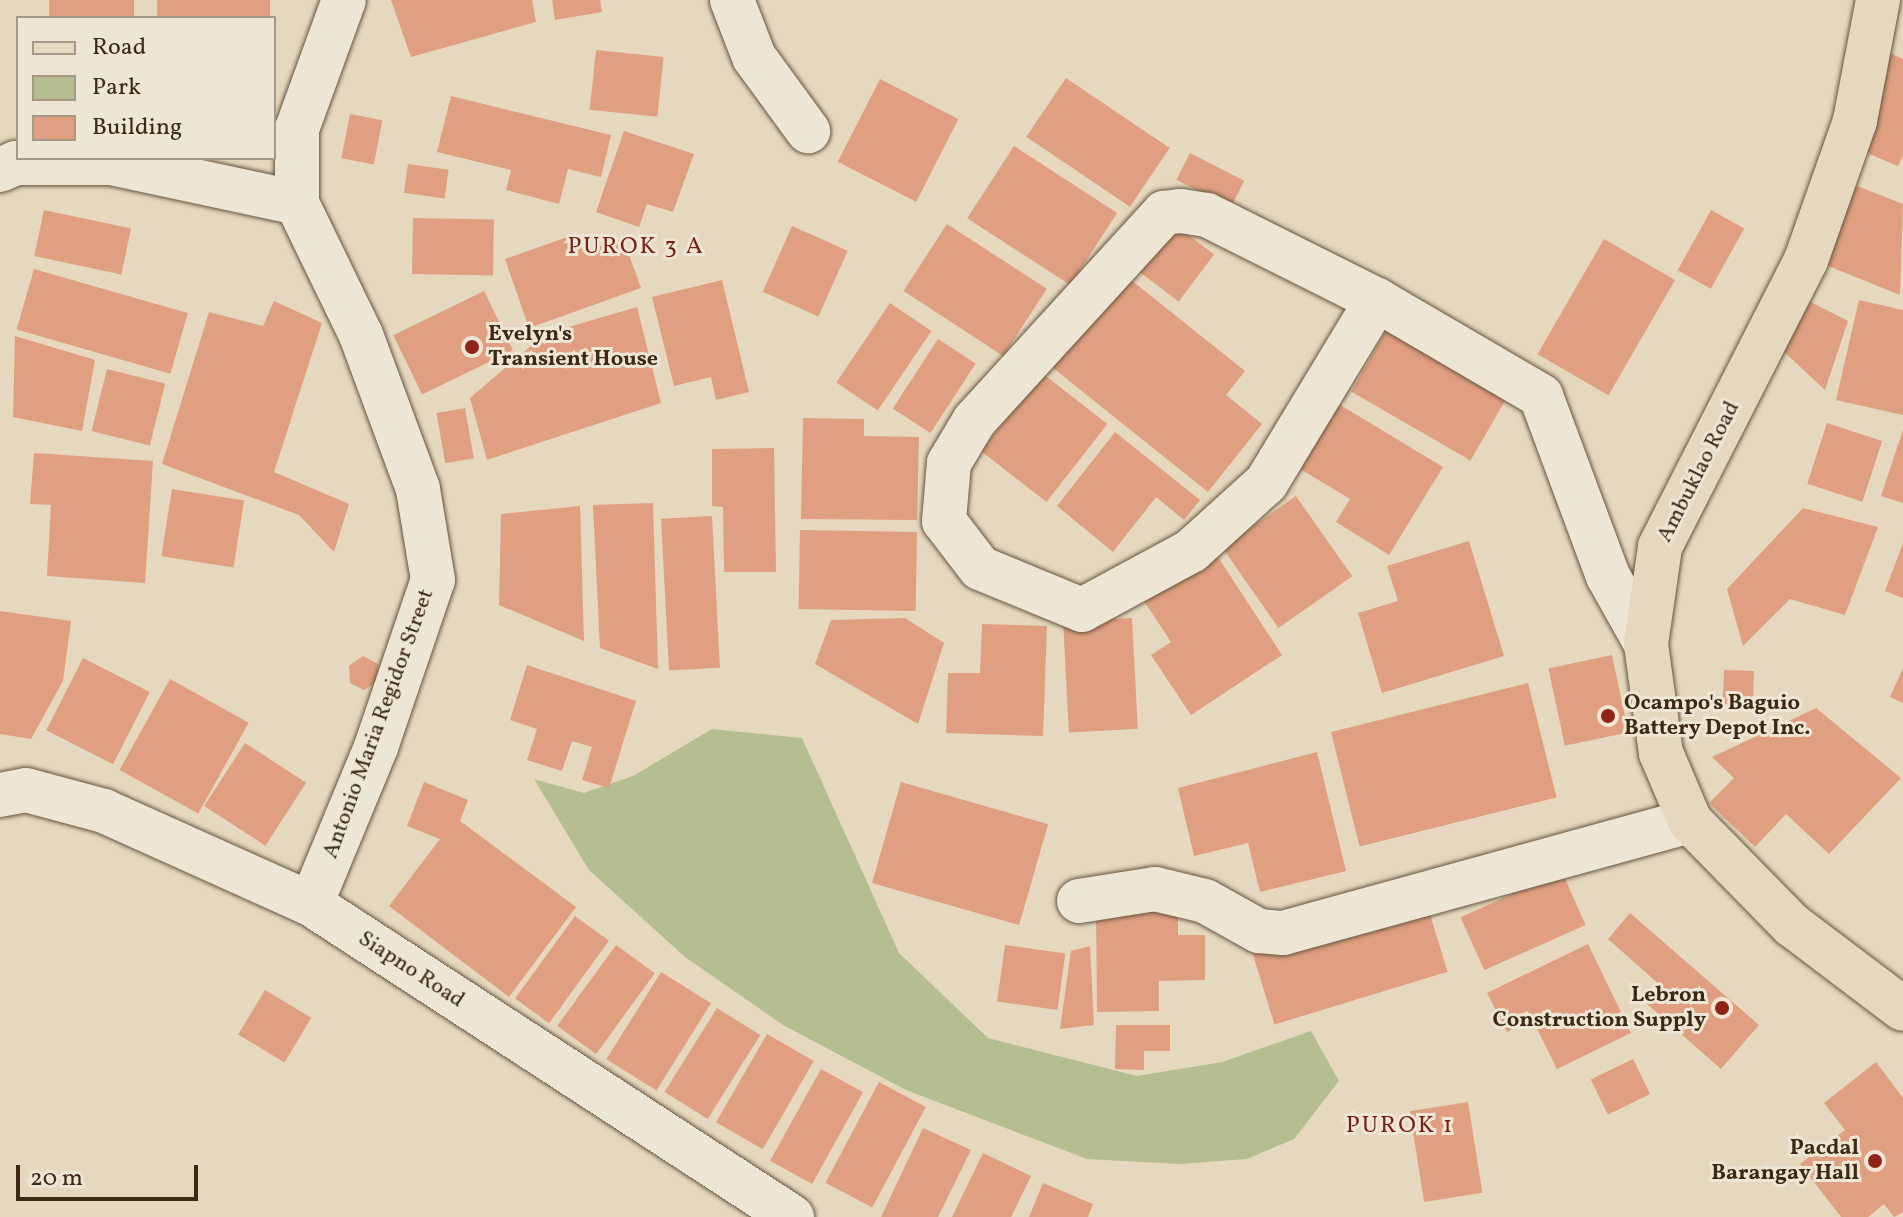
<!DOCTYPE html>
<style>
body{margin:0}
#map{position:relative;width:1903px;height:1217px;overflow:hidden;background:#e5d8be;font-family:Vollkorn,serif}
div>[style]{position:absolute}
[style*='--x']{left:calc(var(--x)*1px);top:calc(var(--y)*1px);width:calc(var(--w)*1px);rotate:calc(var(--a)*1deg)}
.green>*{inset:0;background:#b5be91}
.building>*{inset:0;background:#e09f80;transform-origin:0 0}
.roads{filter:drop-shadow(0 0 2px #66553e) drop-shadow(0 0 2px #66553e)}
.street>*{height:44px;margin:-22px;padding:0 22px;transform-origin:22px;border-radius:22px;background:#eee6d5}
.secondary>*{height:44px;margin:-22px;padding:0 22px;transform-origin:22px;border-radius:22px;background:#eee6d5}
.primary>*{height:44px;margin:-22px;padding:0 22px;transform-origin:22px;border-radius:22px;background:#e5d8be}
.dots>*{width:22px;height:22px;translate:-50% -50%;box-sizing:border-box;border:4px solid #eee6d5;border-radius:50%}
span{translate:-50% -50%;white-space:nowrap;text-align:center;line-height:1.15;-webkit-text-stroke:6px #eee6d5;paint-order:stroke}
.poi-label{font-size:22px;color:#3b2913;font-weight:700}
.left{translate:0 -50%;text-align:left}
.right{translate:-100% -50%;text-align:right}
.street-label{font-size:22px;color:#3b2913}
.neighbourhood-label{font-size:24px;color:#7a1f14;letter-spacing:2px}
.legend{position:absolute;left:16px;top:16px;width:260px;height:144px;box-sizing:border-box;background:#eee6d5;border:2px solid #a69a87;margin:0;padding:10px 14px;list-style:none;font-size:24px;color:#3b2913}
.legend li{display:flex;align-items:center;gap:16px;height:40px}
.legend b{width:40px;border:2px solid #a69a87}
.scale{position:absolute;left:16px;top:1165px;width:182px;height:36px;box-sizing:border-box;border:4px solid #3b2913;border-top:0;padding-left:10px;font-size:24px;line-height:28px;white-space:nowrap;color:#3b2913;-webkit-text-stroke:6px #eee6d5;paint-order:stroke}
</style>
<div id="map">
<div class="green">
<div style="clip-path:polygon(712px 729px,802px 738px,899px 953px,988px 1038px,1137px 1076px,1222px 1062px,1311px 1031px,1339px 1081px,1294px 1139px,1247px 1159px,1180px 1164px,1087px 1159px,906px 1090px,783px 1025px,685px 957px,589px 870px,534px 779px,584px 793px,633px 776px)"></div>
</div>
<div class="building">
<div style="left:49px;top:0;width:85px;height:18px"></div>
<div style="left:157px;top:0;width:113px;height:18px"></div>
<div style="clip-path:polygon(391px 0,532px 0,536px 22px,411px 57px)"></div>
<div style="clip-path:polygon(552px 0,600px 0,602px 12px,555px 20px)"></div>
<div style="left:596px;top:50px;width:68px;height:60px;rotate:6deg"></div>
<div style="clip-path:polygon(1888px 52px,1903px 59px,1903px 156px,1898px 166px,1848px 145px)"></div>
<div style="left:1066px;top:78px;width:125px;height:71px;rotate:34deg"></div>
<div style="left:880px;top:79px;width:88px;height:93px;rotate:27deg"></div>
<div style="clip-path:polygon(451px 96px,611px 135px,601px 177px,568px 169px,559px 204px,506px 190px,511px 170px,437px 152px)"></div>
<div style="left:350px;top:114px;width:33px;height:45px;rotate:11deg"></div>
<div style="clip-path:polygon(624px 131px,694px 154px,673px 212px,647px 204px,639px 227px,596px 212px)"></div>
<div style="left:1014px;top:146px;width:123px;height:86px;rotate:33deg"></div>
<div style="left:1190px;top:153px;width:61px;height:30px;rotate:27deg"></div>
<div style="left:408px;top:164px;width:41px;height:29px;rotate:8deg"></div>
<div style="clip-path:polygon(1852px 184px,1903px 204px,1900px 295px,1821px 263px)"></div>
<div style="left:44px;top:210px;width:89px;height:47px;rotate:12deg"></div>
<div style="left:1711px;top:210px;width:38px;height:69px;rotate:29deg"></div>
<div style="left:413px;top:218px;width:81px;height:56px;rotate:1deg"></div>
<div style="left:947px;top:224px;width:119px;height:80px;rotate:33deg"></div>
<div style="left:1175px;top:225px;width:49px;height:59px;rotate:37deg"></div>
<div style="left:792px;top:226px;width:61px;height:72px;rotate:24deg"></div>
<div style="clip-path:polygon(576px 234px,583px 252px,623px 238px,641px 288px,529px 328px,505px 259px)"></div>
<div style="left:1604px;top:239px;width:82px;height:133px;rotate:30deg"></div>
<div style="left:34px;top:269px;width:160px;height:63px;rotate:16deg"></div>
<div style="clip-path:polygon(1121px 272px,1245px 371px,1226px 395px,1262px 424px,1208px 492px,1048px 364px)"></div>
<div style="clip-path:polygon(722px 280px,749px 392px,716px 400px,711px 377px,674px 386px,652px 297px)"></div>
<div style="left:484px;top:291px;width:66px;height:101px;rotate:64deg"></div>
<div style="clip-path:polygon(1803px 298px,1848px 321px,1825px 390px,1781px 349px)"></div>
<div style="clip-path:polygon(1859px 300px,1903px 310px,1903px 415px,1836px 400px)"></div>
<div style="clip-path:polygon(274px 301px,322px 323px,274px 472px,349px 504px,334px 552px,299px 515px,162px 464px,209px 312px,263px 326px)"></div>
<div style="left:890px;top:303px;width:50px;height:96px;rotate:34deg"></div>
<div style="clip-path:polygon(637px 307px,661px 403px,487px 460px,470px 398px,545px 334px)"></div>
<div style="left:1390px;top:324px;width:138px;height:78px;rotate:30deg"></div>
<div style="clip-path:polygon(15px 336px,95px 360px,82px 431px,13px 417px)"></div>
<div style="left:938px;top:339px;width:45px;height:83px;rotate:33deg"></div>
<div style="left:107px;top:369px;width:60px;height:64px;rotate:14deg"></div>
<div style="left:1042px;top:373px;width:83px;height:99px;rotate:38deg"></div>
<div style="clip-path:polygon(1337px 403px,1443px 467px,1389px 555px,1336px 522px,1350px 499px,1297px 467px)"></div>
<div style="left:465px;top:408px;width:51px;height:29px;rotate:80deg"></div>
<div style="clip-path:polygon(803px 418px,864px 419px,864px 436px,919px 437px,917px 520px,801px 519px)"></div>
<div style="left:1827px;top:423px;width:58px;height:64px;rotate:18deg"></div>
<div style="clip-path:polygon(1903px 430px,1903px 503px,1881px 496px)"></div>
<div style="clip-path:polygon(1115px 432px,1200px 500px,1184px 520px,1156px 497px,1113px 552px,1057px 506px)"></div>
<div style="clip-path:polygon(774px 448px,776px 572px,724px 572px,723px 507px,712px 506px,712px 449px)"></div>
<div style="clip-path:polygon(34px 453px,153px 461px,145px 583px,47px 576px,51px 505px,30px 504px)"></div>
<div style="left:172px;top:489px;width:73px;height:68px;rotate:9deg"></div>
<div style="left:1296px;top:496px;width:98px;height:90px;rotate:55deg"></div>
<div style="clip-path:polygon(653px 503px,658px 669px,600px 648px,593px 505px)"></div>
<div style="clip-path:polygon(580px 506px,584px 641px,499px 605px,501px 514px)"></div>
<div style="clip-path:polygon(1803px 508px,1878px 527px,1845px 615px,1790px 599px,1743px 646px,1727px 589px)"></div>
<div style="left:712px;top:516px;width:152px;height:51px;rotate:87deg"></div>
<div style="left:800px;top:530px;width:117px;height:79px;rotate:1deg"></div>
<div style="clip-path:polygon(1469px 541px,1504px 656px,1382px 693px,1358px 613px,1398px 601px,1387px 566px)"></div>
<div style="clip-path:polygon(1903px 543px,1903px 598px,1885px 591px)"></div>
<div style="clip-path:polygon(1214px 551px,1282px 655px,1191px 715px,1151px 655px,1171px 642px,1142px 598px)"></div>
<div style="clip-path:polygon(0 611px,71px 621px,63px 681px,31px 739px,0 734px)"></div>
<div style="clip-path:polygon(905px 618px,944px 643px,918px 724px,815px 664px,831px 620px)"></div>
<div style="left:1132px;top:618px;width:111px;height:69px;rotate:87deg"></div>
<div style="clip-path:polygon(982px 624px,1047px 626px,1043px 736px,946px 733px,948px 673px,980px 673px)"></div>
<div style="left:1612px;top:655px;width:79px;height:65px;rotate:78deg"></div>
<div style="clip-path:polygon(363px 656px,378px 664px,379px 681px,364px 690px,350px 683px,349px 666px)"></div>
<div style="left:83px;top:658px;width:75px;height:81px;rotate:27deg"></div>
<div style="clip-path:polygon(527px 665px,636px 701px,609px 788px,582px 780px,592px 747px,572px 741px,562px 771px,527px 760px,537px 729px,510px 720px)"></div>
<div style="clip-path:polygon(1903px 668px,1903px 703px,1890px 697px)"></div>
<div style="left:1724px;top:670px;width:30px;height:34px;rotate:2deg"></div>
<div style="left:170px;top:679px;width:90px;height:104px;rotate:29deg"></div>
<div style="left:1528px;top:683px;width:118px;height:203px;rotate:76deg"></div>
<div style="clip-path:polygon(1816px 708px,1901px 778px,1829px 854px,1786px 814px,1755px 847px,1709px 803px,1734px 778px,1712px 757px)"></div>
<div style="left:245px;top:743px;width:73px;height:75px;rotate:33deg"></div>
<div style="clip-path:polygon(1317px 752px,1346px 871px,1260px 892px,1248px 843px,1194px 856px,1178px 788px)"></div>
<div style="clip-path:polygon(424px 782px,468px 800px,460px 821px,576px 907px,509px 997px,389px 906px,440px 839px,407px 826px)"></div>
<div style="left:901px;top:782px;width:153px;height:105px;rotate:16deg"></div>
<div style="left:1562px;top:872px;width:58px;height:111px;rotate:66deg"></div>
<div style="left:1425px;top:898px;width:77px;height:181px;rotate:73deg"></div>
<div style="clip-path:polygon(1178px 909px,1178px 935px,1205px 935px,1205px 980px,1159px 981px,1159px 1011px,1097px 1012px,1096px 910px)"></div>
<div style="clip-path:polygon(1630px 913px,1759px 1025px,1721px 1069px,1646px 1003px,1661px 986px,1608px 939px)"></div>
<div style="left:575px;top:916px;width:42px;height:102px;rotate:36deg"></div>
<div style="clip-path:polygon(1588px 944px,1631px 1033px,1557px 1069px,1532px 1019px,1507px 1032px,1487px 993px)"></div>
<div style="left:616px;top:945px;width:48px;height:100px;rotate:36deg"></div>
<div style="left:1005px;top:945px;width:61px;height:57px;rotate:8deg"></div>
<div style="clip-path:polygon(1090px 946px,1094px 1025px,1060px 1029px,1071px 951px)"></div>
<div style="left:661px;top:972px;width:59px;height:103px;rotate:32deg"></div>
<div style="left:265px;top:990px;width:54px;height:52px;rotate:31deg"></div>
<div style="left:717px;top:1008px;width:51px;height:99px;rotate:32deg"></div>
<div style="clip-path:polygon(1116px 1025px,1170px 1025px,1170px 1051px,1144px 1051px,1144px 1070px,1115px 1069px)"></div>
<div style="left:767px;top:1034px;width:54px;height:102px;rotate:30deg"></div>
<div style="left:1633px;top:1059px;width:39px;height:47px;rotate:64deg"></div>
<div style="clip-path:polygon(1876px 1062px,1903px 1098px,1903px 1212px,1894px 1217px,1884px 1204px,1868px 1217px,1841px 1217px,1800px 1164px,1845px 1130px,1824px 1103px)"></div>
<div style="left:821px;top:1069px;width:48px;height:105px;rotate:29deg"></div>
<div style="left:879px;top:1082px;width:53px;height:114px;rotate:28deg"></div>
<div style="left:1468px;top:1102px;width:92px;height:59px;rotate:81deg"></div>
<div style="clip-path:polygon(923px 1128px,971px 1150px,938px 1217px,881px 1217px)"></div>
<div style="clip-path:polygon(983px 1153px,1031px 1176px,1011px 1217px,952px 1217px)"></div>
<div style="clip-path:polygon(1043px 1183px,1093px 1204px,1088px 1217px,1029px 1217px)"></div>
</div>
<div class="roads">
<div class="street">
<div style="--x:732;--y:0;--w:61;--a:68.9"></div>
<div style="--x:754;--y:57;--w:92;--a:53.9"></div>
<div style="--x:0;--y:170;--w:17;--a:-24"></div>
<div style="--x:16;--y:163;--w:95;--a:0"></div>
<div style="--x:111;--y:163;--w:190;--a:12.1"></div>
<div style="--x:1377;--y:300;--w:214;--a:121.2"></div>
<div style="--x:1266;--y:483;--w:101;--a:137.8"></div>
<div style="--x:1191;--y:551;--w:124;--a:151.6"></div>
<div style="--x:1082;--y:610;--w:110;--a:-157.6"></div>
<div style="--x:980;--y:568;--w:59;--a:-127.5"></div>
<div style="--x:944;--y:521;--w:58;--a:-85.1"></div>
<div style="--x:949;--y:463;--w:49;--a:-59.2"></div>
<div style="--x:974;--y:421;--w:282;--a:-47.6"></div>
<div style="--x:1164;--y:213;--w:17;--a:-7"></div>
<div style="--x:1181;--y:211;--w:26;--a:9"></div>
<div style="--x:1207;--y:215;--w:190;--a:26.6"></div>
<div style="--x:1377;--y:300;--w:190;--a:30.3"></div>
<div style="--x:1541;--y:396;--w:192;--a:69.6"></div>
<div style="--x:1608;--y:576;--w:78;--a:60.8"></div>
<div style="--x:1079;--y:901;--w:77;--a:-9"></div>
<div style="--x:1155;--y:889;--w:51;--a:13.5"></div>
<div style="--x:1205;--y:901;--w:62;--a:29.1"></div>
<div style="--x:1259;--y:931;--w:24;--a:5"></div>
<div style="--x:1283;--y:933;--w:422;--a:-15.4"></div>
<div style="--x:311;--y:904;--w:170;--a:-67.5"></div>
<div style="--x:376;--y:747;--w:176;--a:-71.2"></div>
<div style="--x:433;--y:580;--w:92;--a:-99.4"></div>
<div style="--x:418;--y:489;--w:164;--a:-110.3"></div>
<div style="--x:361;--y:335;--w:147;--a:-115.9"></div>
<div style="--x:297;--y:203;--w:74;--a:-90"></div>
<div style="--x:297;--y:129;--w:137;--a:-70"></div>
</div>
<div class="secondary">
<div style="--x:0;--y:795;--w:26;--a:-11"></div>
<div style="--x:26;--y:790;--w:81;--a:15.1"></div>
<div style="--x:104;--y:811;--w:227;--a:24.2"></div>
<div style="--x:311;--y:904;--w:574;--a:33.05"></div>
</div>
<div class="primary">
<div style="--x:1878;--y:0;--w:123;--a:100.8"></div>
<div style="--x:1855;--y:121;--w:147;--a:109.4"></div>
<div style="--x:1806;--y:260;--w:322;--a:117"></div>
<div style="--x:1660;--y:547;--w:98;--a:98.2"></div>
<div style="--x:1646;--y:644;--w:110;--a:82.2"></div>
<div style="--x:1661;--y:753;--w:74;--a:66.9"></div>
<div style="--x:1690;--y:821;--w:146;--a:45.6"></div>
<div style="--x:1792;--y:925;--w:139;--a:37.1"></div>
</div>
</div>
<div class="dots">
<div style="left:472px;top:347px;background:#8f2418"></div>
<div style="left:1608px;top:716px;background:#8f2418"></div>
<div style="left:1722px;top:1008px;background:#8f2418"></div>
<div style="left:1875px;top:1161px;background:#8f2418"></div>
</div>
<div class="poi-label">
<span class="left" style="left:488px;top:347px">Evelyn's<br>Transient House</span>
<span class="left" style="left:1624px;top:716px">Ocampo's Baguio<br>Battery Depot Inc.</span>
<span class="right" style="left:1706px;top:1008px">Lebron<br>Construction Supply</span>
<span class="right" style="left:1859px;top:1161px">Pacdal<br>Barangay Hall</span>
</div>
<div class="street-label">
<span style="left:1699px;top:472px;rotate:-63deg">Ambuklao Road</span>
<span style="left:379px;top:724px;rotate:-70deg">Antonio Maria Regidor Street</span>
<span style="left:411px;top:970px;rotate:33deg">Siapno Road</span>
</div>
<div class="neighbourhood-label">
<span style="left:636px;top:248px">PUROK 3 A</span>
<span style="left:1400px;top:1127px">PUROK 1</span>
</div>
<ul class="legend">
<li><b style="height:10px;background:#e5d8be"></b>Road</li>
<li><b style="height:22px;background:#b5be91"></b>Park</li>
<li><b style="height:22px;background:#e09f80"></b>Building</li>
</ul>
<div class="scale">20 m</div>
</div>
